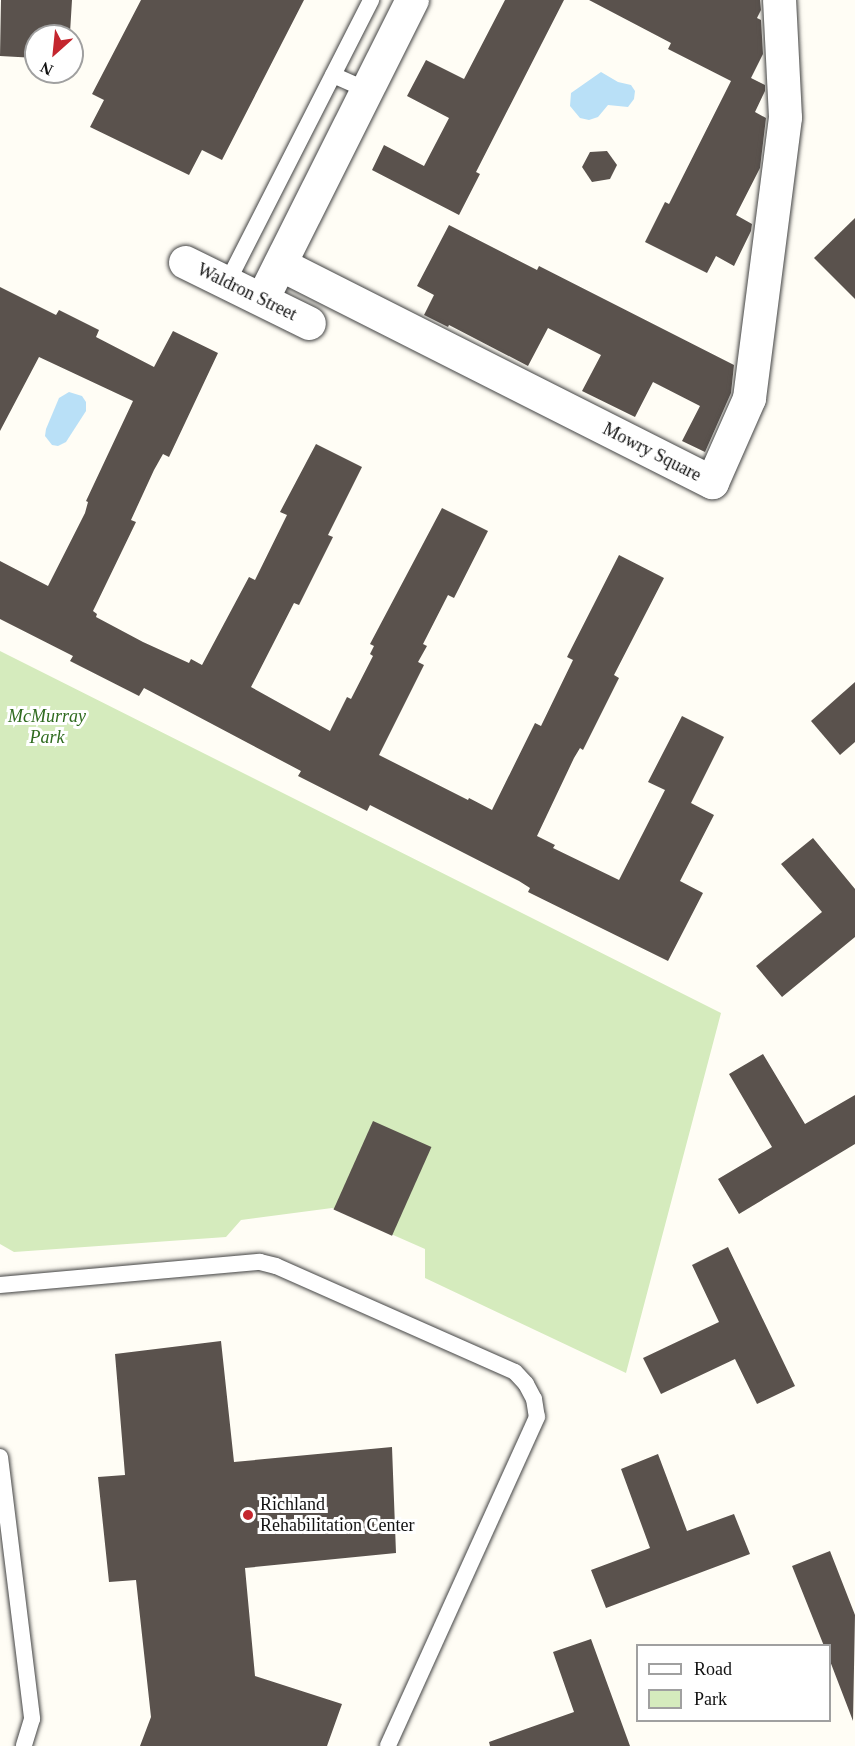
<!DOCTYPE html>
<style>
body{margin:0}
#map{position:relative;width:855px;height:1746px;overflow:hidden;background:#fffdf5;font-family:Georgia,serif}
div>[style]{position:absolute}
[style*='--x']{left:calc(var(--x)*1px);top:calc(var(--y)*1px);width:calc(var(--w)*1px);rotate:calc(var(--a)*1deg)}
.green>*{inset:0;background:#d5ebbd}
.water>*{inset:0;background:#b9e0f7}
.building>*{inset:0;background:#5a524d;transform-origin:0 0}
.roads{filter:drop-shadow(0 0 2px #444) drop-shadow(0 0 2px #444)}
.lane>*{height:16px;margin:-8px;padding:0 8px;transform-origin:8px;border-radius:8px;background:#fff}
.street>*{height:33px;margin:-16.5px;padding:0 16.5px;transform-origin:16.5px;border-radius:16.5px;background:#fff}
.dots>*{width:16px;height:16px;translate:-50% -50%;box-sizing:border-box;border:3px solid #fff;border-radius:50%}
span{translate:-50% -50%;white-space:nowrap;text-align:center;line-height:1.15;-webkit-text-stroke:6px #fff;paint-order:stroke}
.street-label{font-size:18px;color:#111}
.park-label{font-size:18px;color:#2f6b1f;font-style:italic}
.poi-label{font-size:18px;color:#111}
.left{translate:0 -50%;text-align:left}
.legend{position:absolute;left:636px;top:1644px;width:195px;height:78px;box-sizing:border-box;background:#fff;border:2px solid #a0a0a0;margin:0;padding:8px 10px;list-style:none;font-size:18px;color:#111}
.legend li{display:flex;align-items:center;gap:12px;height:30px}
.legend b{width:30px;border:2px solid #a0a0a0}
.north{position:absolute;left:24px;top:24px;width:60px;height:60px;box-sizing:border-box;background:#fff;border:2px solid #a0a0a0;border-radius:50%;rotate:207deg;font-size:16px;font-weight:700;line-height:24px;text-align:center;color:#111}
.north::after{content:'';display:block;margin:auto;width:21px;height:27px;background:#c4262e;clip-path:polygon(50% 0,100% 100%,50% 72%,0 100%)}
</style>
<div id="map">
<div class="green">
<div style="clip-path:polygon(0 651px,721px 1013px,626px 1373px,425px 1278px,425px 1249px,332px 1208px,241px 1220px,226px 1237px,14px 1252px,0 1244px)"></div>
</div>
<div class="water">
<div style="clip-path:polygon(601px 72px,618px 82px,631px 85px,635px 91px,634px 99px,628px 107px,608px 105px,598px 117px,589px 120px,580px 118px,570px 106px,571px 93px)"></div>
<div style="clip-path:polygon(69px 392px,82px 396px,86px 402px,86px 411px,66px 442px,58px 446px,52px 445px,45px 436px,46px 429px,59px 398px)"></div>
</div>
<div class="building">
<div style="clip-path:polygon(1px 0,72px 0,70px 33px,56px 32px,56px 36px,36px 36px,36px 58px,0 56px)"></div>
<div style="clip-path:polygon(141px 0,304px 0,222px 160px,202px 150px,189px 175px,90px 127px,104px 100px,92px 94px)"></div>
<div style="clip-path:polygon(505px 0,564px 0,476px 172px,480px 174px,459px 215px,372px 170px,384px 145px,424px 166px,449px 118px,407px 96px,426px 60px,464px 79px)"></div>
<div style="clip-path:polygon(589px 0,760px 0,761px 10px,757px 18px,761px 20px,763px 54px,751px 78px,765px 85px,765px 91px,755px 112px,766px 118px,760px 168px,736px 215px,752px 224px,751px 231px,734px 266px,716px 256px,707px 273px,645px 242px,665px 202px,669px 204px,731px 81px,668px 49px,671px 43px)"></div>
<div style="clip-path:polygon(607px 151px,617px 165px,610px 179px,592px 182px,582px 167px,590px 152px)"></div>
<div style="clip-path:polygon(855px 218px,855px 299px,814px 258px)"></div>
<div style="clip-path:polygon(449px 225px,537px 270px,539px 266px,734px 365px,731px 393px,705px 452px,682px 441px,700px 406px,653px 382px,635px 417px,582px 391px,601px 355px,548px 328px,528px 366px,449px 325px,448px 327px,424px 315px,434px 295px,417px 286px)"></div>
<div style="clip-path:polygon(0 287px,56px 315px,59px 310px,99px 330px,96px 337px,154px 367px,173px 331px,218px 353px,169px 457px,163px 454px,154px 470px,131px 520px,136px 522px,93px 611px,97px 614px,96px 617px,143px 642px,189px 663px,191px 659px,202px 665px,249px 577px,255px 580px,287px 515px,280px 512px,316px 444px,362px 467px,328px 535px,333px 537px,299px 605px,294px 603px,251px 687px,330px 731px,347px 697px,351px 699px,373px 656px,370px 654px,374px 646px,370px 644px,442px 508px,488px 531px,454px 598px,448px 595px,423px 644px,427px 646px,418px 662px,424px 665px,379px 755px,468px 800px,469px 798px,492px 810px,535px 723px,541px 726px,573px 660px,567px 657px,619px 555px,664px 578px,614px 675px,619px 678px,583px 750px,580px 748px,574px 758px,537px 836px,555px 845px,553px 848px,619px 880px,665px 790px,648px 782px,682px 716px,724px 737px,691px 803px,714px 815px,680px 881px,703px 893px,668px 961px,528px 892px,530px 888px,519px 881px,370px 805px,367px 811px,298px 776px,301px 771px,144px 688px,139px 696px,70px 661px,73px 656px,0 619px,0 561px,48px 586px,85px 513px,88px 502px,86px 501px,133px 401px,39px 357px,0 431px)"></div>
<div style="clip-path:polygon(855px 682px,855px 742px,840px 755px,811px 721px)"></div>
<div style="clip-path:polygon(813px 838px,855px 889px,855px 937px,782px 997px,756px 966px,822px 912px,781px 864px)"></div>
<div style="clip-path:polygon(763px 1054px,805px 1124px,855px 1095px,855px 1144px,739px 1214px,718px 1179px,772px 1147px,729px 1074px)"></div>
<div style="left:373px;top:1121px;width:64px;height:97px;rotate:24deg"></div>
<div style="clip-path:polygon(728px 1247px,795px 1386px,757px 1404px,735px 1359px,661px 1394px,643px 1358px,719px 1322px,692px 1265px)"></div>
<div style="clip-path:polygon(221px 1341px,234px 1462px,392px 1447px,396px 1553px,245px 1568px,255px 1676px,342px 1704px,327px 1746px,140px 1746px,151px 1717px,136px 1580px,109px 1582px,98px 1477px,125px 1475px,115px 1354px)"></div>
<div style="clip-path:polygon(658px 1454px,687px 1531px,734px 1514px,750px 1554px,606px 1608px,591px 1570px,650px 1548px,621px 1469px)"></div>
<div style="clip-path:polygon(830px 1551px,855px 1615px,853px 1721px,830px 1661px,830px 1646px,824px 1646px,792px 1566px)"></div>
<div style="clip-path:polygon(591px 1639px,630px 1746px,490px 1746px,489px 1742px,574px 1712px,553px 1652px)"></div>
</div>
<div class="roads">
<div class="lane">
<div style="--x:333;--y:75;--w:37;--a:24"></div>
<div style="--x:227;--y:283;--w:318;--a:-63"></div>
<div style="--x:0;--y:1285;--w:261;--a:-5.1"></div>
<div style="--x:260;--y:1262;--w:16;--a:14"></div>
<div style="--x:276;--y:1266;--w:261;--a:23.9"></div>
<div style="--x:515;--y:1372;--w:16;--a:47"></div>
<div style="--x:526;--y:1384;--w:17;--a:62"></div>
<div style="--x:534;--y:1399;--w:18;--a:81"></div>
<div style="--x:537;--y:1417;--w:361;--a:114.4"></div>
<div style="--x:0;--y:1457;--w:264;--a:83"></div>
<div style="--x:32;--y:1719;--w:28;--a:107"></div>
</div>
<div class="street">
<div style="--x:185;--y:262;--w:138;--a:26.2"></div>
<div style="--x:280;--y:264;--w:484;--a:26.8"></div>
<div style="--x:712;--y:482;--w:92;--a:-66.2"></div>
<div style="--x:749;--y:398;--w:283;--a:-82.7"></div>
<div style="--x:785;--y:117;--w:117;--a:-92.9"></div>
<div style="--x:262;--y:299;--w:335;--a:-63.4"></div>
</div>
</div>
<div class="dots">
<div style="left:248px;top:1515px;background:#c4262e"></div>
</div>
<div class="street-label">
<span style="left:247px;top:292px;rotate:26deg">Waldron Street</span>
<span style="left:652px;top:452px;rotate:27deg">Mowry Square</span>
</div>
<div class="park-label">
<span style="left:47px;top:727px">McMurray<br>Park</span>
</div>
<div class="poi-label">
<span class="left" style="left:260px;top:1515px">Richland<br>Rehabilitation Center</span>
</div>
<ul class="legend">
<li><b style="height:8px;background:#fff"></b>Road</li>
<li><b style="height:16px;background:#d5ebbd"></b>Park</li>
</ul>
<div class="north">N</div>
</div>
